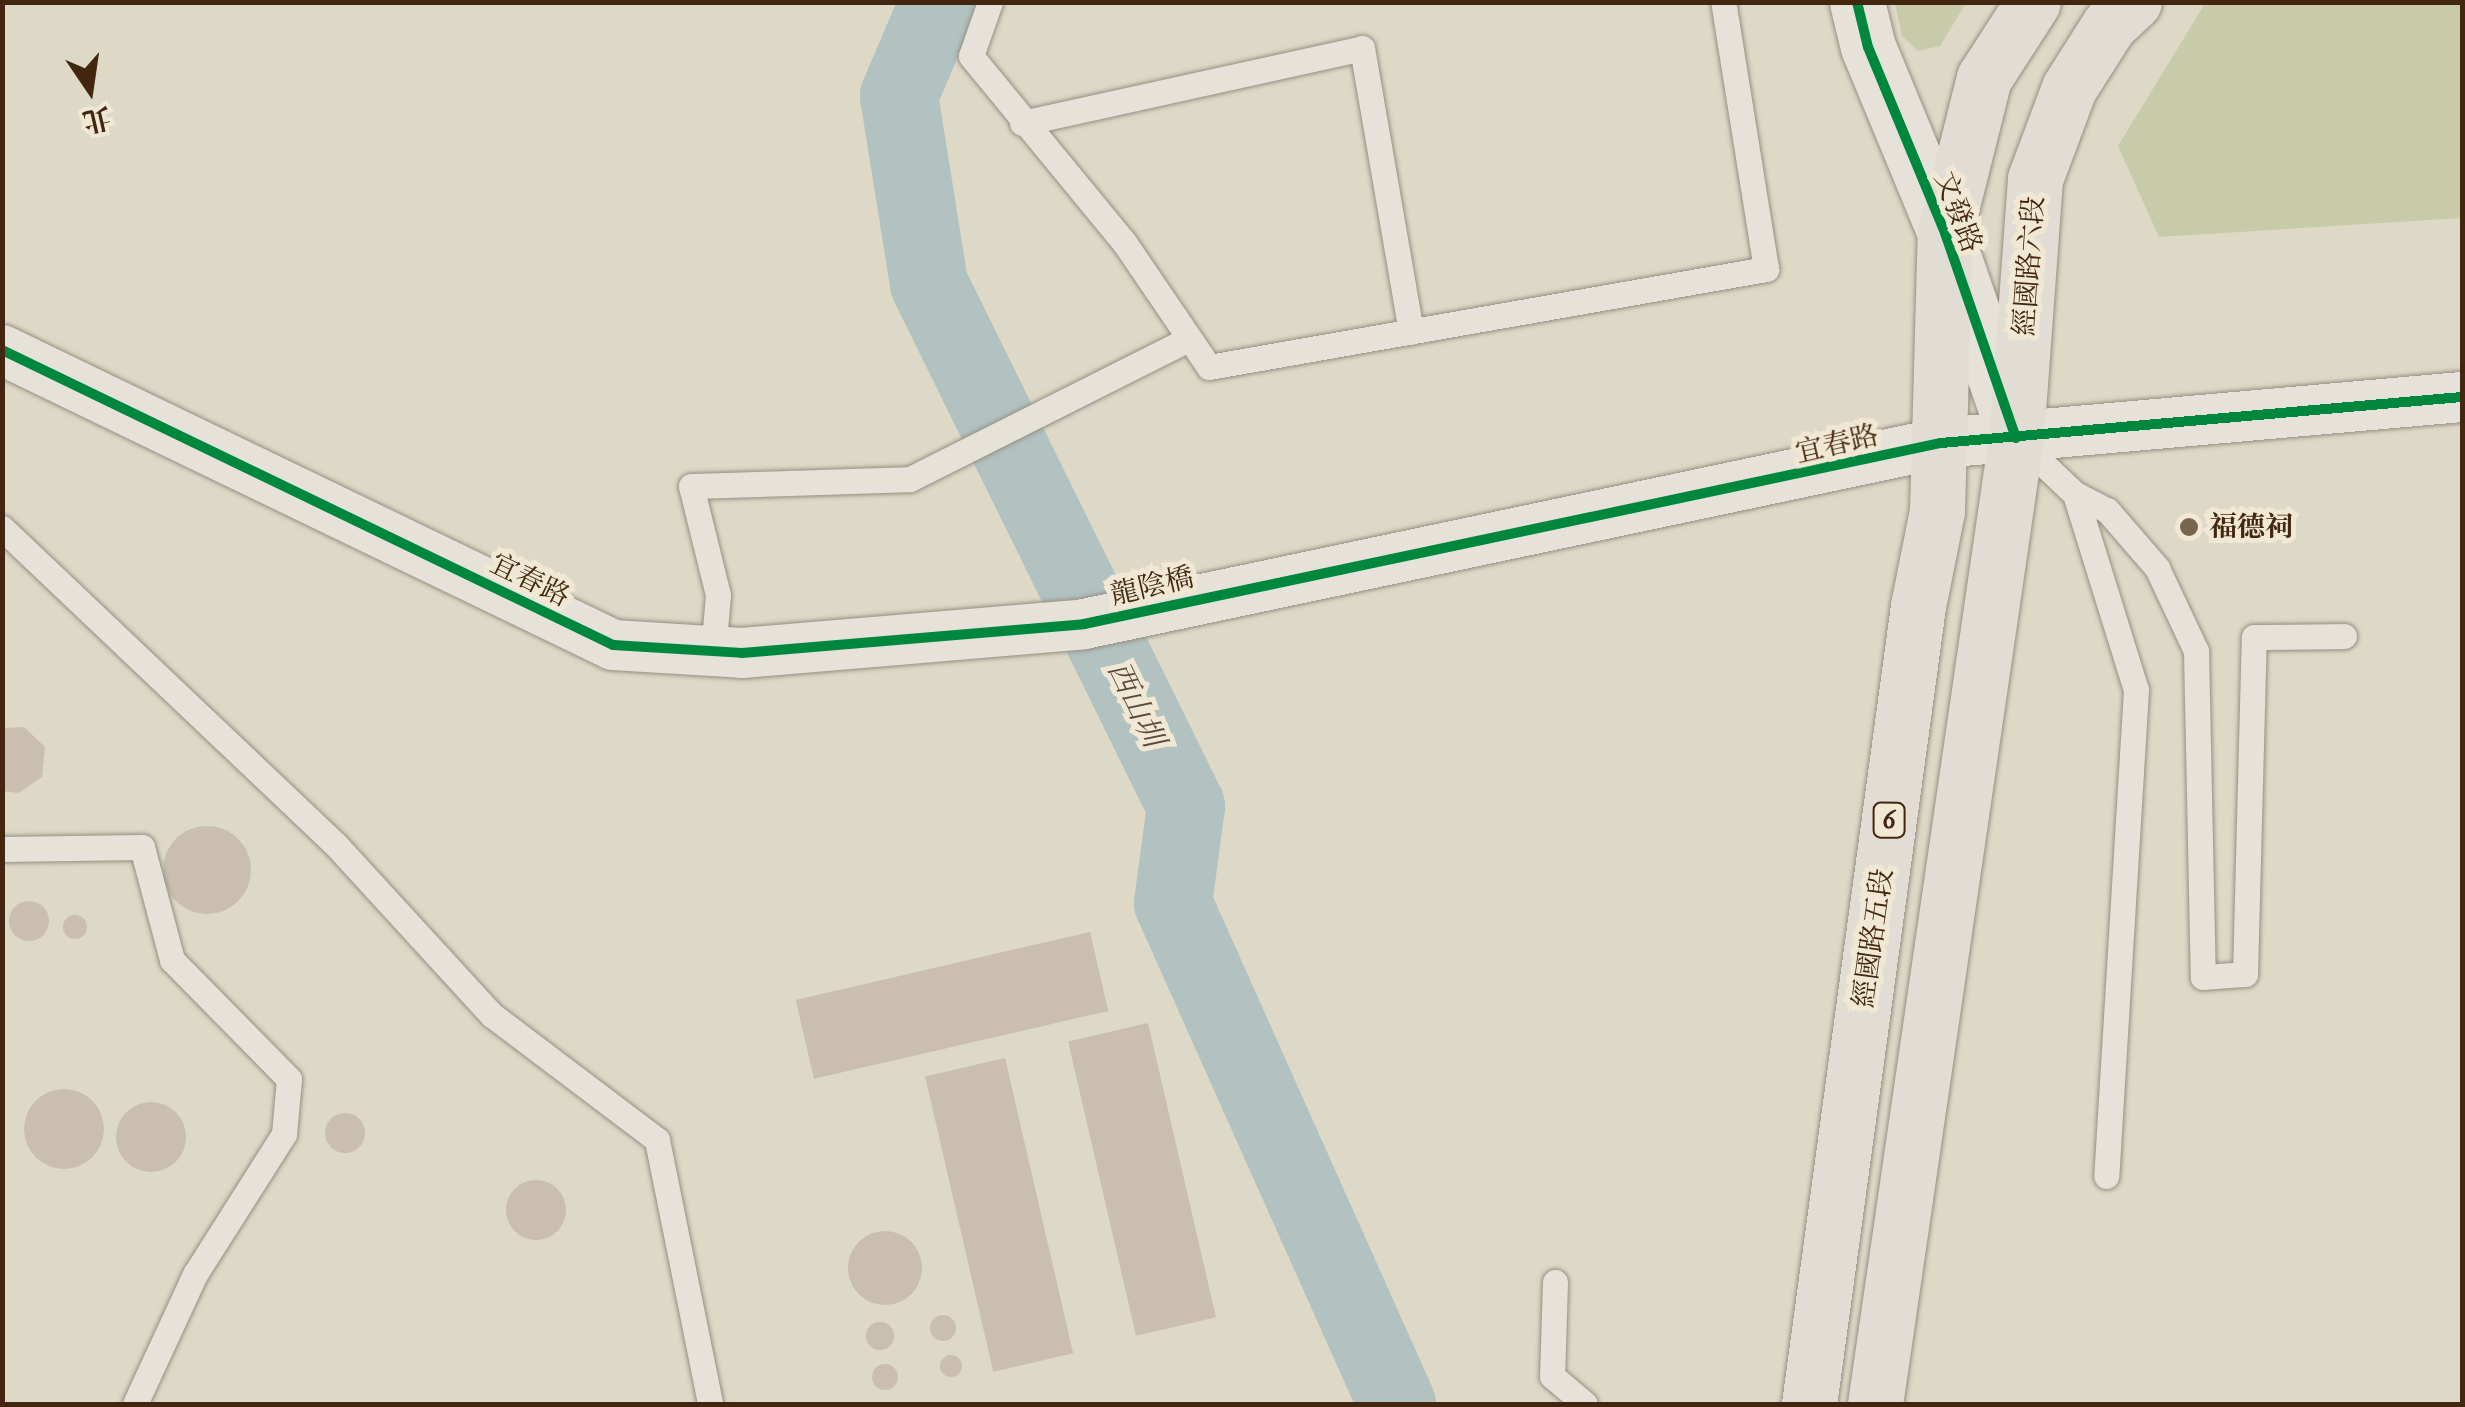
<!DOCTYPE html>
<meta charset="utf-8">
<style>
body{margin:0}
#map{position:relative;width:2465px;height:1407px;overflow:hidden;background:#ded8c7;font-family:"IM FELL Great Primer","Noto Serif TC",serif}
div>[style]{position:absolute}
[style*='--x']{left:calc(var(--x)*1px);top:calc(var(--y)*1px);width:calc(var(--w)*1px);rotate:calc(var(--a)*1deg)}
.green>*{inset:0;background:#c7cbaa}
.river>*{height:78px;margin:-39px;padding:0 39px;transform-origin:39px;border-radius:39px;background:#b1c2c1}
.building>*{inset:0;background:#c9beaf;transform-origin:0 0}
.round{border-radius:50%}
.roads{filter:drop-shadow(0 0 2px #968f82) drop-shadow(0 0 2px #968f82)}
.service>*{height:25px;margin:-12.5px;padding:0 12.5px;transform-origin:12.5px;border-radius:12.5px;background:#e6e2da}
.minor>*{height:50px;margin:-25px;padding:0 25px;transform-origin:25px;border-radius:25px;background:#e6e2da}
.tertiary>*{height:55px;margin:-27.5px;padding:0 27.5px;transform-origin:27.5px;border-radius:27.5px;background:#e6e2da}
.primary>*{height:55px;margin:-27.5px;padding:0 27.5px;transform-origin:27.5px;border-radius:27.5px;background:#e1ddd4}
.cycleway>*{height:10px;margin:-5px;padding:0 5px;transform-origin:5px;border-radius:5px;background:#00873e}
.dots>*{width:28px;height:28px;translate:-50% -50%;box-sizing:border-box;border:5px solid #f0e8d4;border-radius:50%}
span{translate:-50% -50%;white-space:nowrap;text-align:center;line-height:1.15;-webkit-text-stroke:10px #f0e8d4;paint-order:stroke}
.shield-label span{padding:2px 8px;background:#f0e8d4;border:2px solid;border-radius:8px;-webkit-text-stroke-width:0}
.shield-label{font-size:25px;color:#43260f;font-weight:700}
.street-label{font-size:28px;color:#43260f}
.poi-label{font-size:28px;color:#43260f;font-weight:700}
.left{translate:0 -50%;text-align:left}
.water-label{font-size:30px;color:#5a4a3b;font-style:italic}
.frame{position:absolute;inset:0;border:5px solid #43260f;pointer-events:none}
.north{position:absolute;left:40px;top:40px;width:100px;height:100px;-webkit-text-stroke:8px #f0e8d4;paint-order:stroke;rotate:167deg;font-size:28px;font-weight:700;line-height:40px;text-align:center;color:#43260f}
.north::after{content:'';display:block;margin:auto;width:35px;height:45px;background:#43260f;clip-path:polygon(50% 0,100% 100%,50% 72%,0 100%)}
</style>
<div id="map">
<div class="green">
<div style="clip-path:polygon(2206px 2px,2462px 3px,2462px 218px,2159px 237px,2118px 146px)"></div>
<div style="clip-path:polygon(1895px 3px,1895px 2px,1966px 3px,1940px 46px,1918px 51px,1902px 36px)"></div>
</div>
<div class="river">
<div style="--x:939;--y:2;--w:102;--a:113.1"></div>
<div style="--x:899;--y:96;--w:190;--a:80.9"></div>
<div style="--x:929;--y:284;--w:582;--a:63.79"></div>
<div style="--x:1186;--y:806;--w:98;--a:97.6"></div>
<div style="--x:1173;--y:903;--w:549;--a:65.91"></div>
</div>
<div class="building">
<div style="clip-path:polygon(24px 727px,45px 747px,42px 777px,18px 793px,2px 791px,2px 728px)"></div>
<div class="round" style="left:163px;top:826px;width:88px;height:88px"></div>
<div class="round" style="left:9px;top:901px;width:40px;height:40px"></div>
<div class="round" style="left:63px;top:915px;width:24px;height:24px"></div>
<div style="left:1090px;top:932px;width:81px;height:302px;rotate:77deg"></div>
<div style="left:1148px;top:1023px;width:302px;height:82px;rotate:77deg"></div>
<div style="left:1005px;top:1058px;width:303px;height:82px;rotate:77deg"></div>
<div class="round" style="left:24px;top:1089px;width:80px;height:80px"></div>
<div class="round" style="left:116px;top:1102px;width:70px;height:70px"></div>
<div class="round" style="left:325px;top:1113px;width:40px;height:40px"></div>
<div class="round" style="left:506px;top:1180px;width:60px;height:60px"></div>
<div class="round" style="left:848px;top:1231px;width:74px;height:74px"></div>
<div class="round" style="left:930px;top:1315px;width:26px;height:26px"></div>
<div class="round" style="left:866px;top:1322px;width:28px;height:28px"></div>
<div class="round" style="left:940px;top:1355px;width:22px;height:22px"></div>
<div class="round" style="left:872px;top:1364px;width:26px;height:26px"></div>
</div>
<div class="roads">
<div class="service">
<div style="--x:990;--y:2;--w:57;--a:109.4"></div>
<div style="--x:971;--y:56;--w:241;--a:50.6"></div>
<div style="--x:1124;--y:242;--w:151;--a:55.8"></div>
<div style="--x:1209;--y:367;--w:566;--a:-9.98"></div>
<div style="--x:1766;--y:269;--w:270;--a:-99.1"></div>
<div style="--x:1022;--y:123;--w:348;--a:-12.4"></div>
<div style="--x:1362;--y:48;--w:288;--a:80.2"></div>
<div style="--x:2017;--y:439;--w:80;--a:43.5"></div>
<div style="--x:2075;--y:494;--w:36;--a:27"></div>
<div style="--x:2107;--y:510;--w:77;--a:49.2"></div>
<div style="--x:2157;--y:568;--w:92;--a:64.8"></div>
<div style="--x:2196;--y:651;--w:326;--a:88.8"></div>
<div style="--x:2203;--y:977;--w:42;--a:-4.1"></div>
<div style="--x:2245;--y:974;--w:337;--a:-88.5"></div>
<div style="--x:2254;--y:637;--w:90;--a:-0.6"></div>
<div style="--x:2075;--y:494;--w:205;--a:72.7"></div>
<div style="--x:2136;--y:690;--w:487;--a:93.5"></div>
<div style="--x:2;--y:528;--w:460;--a:43.5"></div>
<div style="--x:336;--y:845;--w:231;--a:47.5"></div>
<div style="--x:492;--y:1015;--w:207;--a:37.1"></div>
<div style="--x:657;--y:1140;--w:269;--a:78.6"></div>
<div style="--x:713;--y:652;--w:57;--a:-85"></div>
<div style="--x:718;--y:595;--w:112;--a:-103.9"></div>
<div style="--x:691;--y:486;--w:219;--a:-1.8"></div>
<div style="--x:910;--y:479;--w:309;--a:-26.7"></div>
<div style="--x:2;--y:849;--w:140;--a:-0.8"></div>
<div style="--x:142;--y:847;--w:117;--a:75.1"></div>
<div style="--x:172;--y:960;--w:167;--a:45.5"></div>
<div style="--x:289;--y:1079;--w:55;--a:95.2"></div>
<div style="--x:284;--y:1134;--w:166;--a:122.4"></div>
<div style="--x:195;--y:1274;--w:143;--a:114.8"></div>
<div style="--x:1555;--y:1282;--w:94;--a:91.8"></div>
<div style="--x:1552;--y:1376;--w:43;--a:40.3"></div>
</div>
<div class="minor">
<div style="--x:2;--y:350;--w:678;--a:25.77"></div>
<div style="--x:613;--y:645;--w:129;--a:3.5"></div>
<div style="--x:742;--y:653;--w:343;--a:-4.8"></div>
<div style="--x:1084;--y:624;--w:876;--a:-11.93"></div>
<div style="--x:1941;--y:443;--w:523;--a:-5.05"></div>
</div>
<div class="tertiary">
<div style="--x:1857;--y:2;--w:46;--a:76.3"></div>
<div style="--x:1868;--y:47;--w:201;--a:67.5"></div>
<div style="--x:1945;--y:233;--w:217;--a:70.9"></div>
</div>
<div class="primary">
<div style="--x:1809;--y:1404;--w:805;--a:-82.22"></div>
<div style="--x:1918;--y:606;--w:97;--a:-78.7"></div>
<div style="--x:1937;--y:511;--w:278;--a:-88.4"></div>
<div style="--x:1945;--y:233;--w:160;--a:-75.9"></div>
<div style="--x:1984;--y:78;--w:90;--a:-57.2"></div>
<div style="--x:1875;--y:1404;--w:976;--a:-81.7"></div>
<div style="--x:2016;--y:438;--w:260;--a:-85.8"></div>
<div style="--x:2035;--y:179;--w:97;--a:-69.5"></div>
<div style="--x:2069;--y:88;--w:75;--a:-57.6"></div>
<div style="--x:2109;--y:25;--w:34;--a:-43"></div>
</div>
</div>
<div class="cycleway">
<div style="--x:1857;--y:2;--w:46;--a:76.3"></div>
<div style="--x:1868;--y:47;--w:201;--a:67.5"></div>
<div style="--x:1945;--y:233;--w:217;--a:70.9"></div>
<div style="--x:2;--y:350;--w:678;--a:25.77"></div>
<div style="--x:613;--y:645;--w:129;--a:3.5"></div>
<div style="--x:742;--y:653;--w:343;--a:-4.8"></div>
<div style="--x:1084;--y:624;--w:876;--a:-11.93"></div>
<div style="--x:1941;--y:443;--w:523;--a:-5.05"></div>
</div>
<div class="dots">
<div style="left:2189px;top:527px;background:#79644f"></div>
</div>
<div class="shield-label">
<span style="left:1889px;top:820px">6</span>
</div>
<div class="street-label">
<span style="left:1958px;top:212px;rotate:69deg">文發路</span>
<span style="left:2029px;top:266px;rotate:-86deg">經國路六段</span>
<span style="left:1837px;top:444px;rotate:-13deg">宜春路</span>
<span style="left:530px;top:580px;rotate:26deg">宜春路</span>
<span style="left:1152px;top:586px;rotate:-13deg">龍陰橋</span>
<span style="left:1873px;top:938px;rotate:-82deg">經國路五段</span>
</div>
<div class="poi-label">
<span class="left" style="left:2209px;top:527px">福德祠</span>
</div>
<div class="water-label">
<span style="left:1136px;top:704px;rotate:64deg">西山圳</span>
</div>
<div class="frame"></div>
<div class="north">北</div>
</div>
